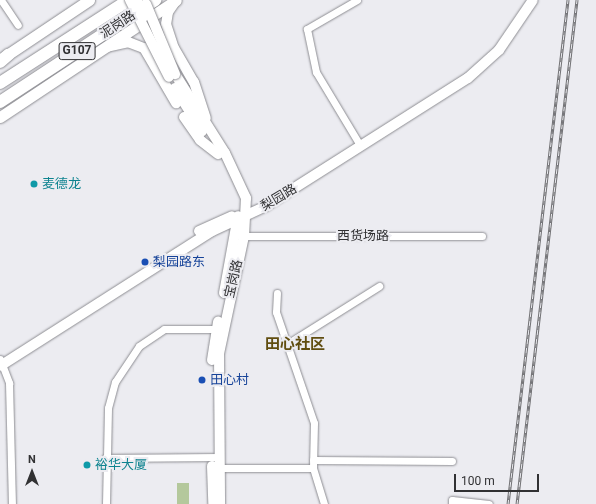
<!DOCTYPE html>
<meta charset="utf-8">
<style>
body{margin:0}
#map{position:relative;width:596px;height:504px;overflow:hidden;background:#ececf1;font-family:Roboto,"Noto Sans SC",sans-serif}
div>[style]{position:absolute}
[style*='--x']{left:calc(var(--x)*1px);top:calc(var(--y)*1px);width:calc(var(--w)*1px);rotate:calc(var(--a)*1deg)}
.green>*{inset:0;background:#b4c89c;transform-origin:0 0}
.roads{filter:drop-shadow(0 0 1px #8d8d92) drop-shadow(0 0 1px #8d8d92)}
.street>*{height:7px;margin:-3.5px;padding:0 3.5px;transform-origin:3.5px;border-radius:3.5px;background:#fff}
.secondary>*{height:10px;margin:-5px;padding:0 5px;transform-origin:5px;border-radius:5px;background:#fff}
.primary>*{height:11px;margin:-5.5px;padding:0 5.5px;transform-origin:5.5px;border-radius:5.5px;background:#fff}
.highway>*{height:12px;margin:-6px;padding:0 6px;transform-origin:6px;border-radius:6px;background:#fff}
.rail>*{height:3px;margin-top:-1.5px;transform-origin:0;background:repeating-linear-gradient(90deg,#ececf1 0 4.5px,#717174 0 9px);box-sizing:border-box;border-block:1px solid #717174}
.bridges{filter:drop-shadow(0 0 1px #8d8d92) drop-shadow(0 0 1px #8d8d92)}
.secondary-bridge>*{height:10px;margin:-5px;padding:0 5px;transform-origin:5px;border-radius:5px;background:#fff}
.dots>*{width:11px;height:11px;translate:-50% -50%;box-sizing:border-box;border:2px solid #ececf1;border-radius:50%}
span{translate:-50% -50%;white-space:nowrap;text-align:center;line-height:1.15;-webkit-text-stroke:4px #ececf1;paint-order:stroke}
.shield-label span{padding:1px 3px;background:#ececf1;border:1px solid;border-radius:3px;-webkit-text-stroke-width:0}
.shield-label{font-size:12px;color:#313133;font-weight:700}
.street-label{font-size:13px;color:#313133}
.culture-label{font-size:13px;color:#0d838f}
.left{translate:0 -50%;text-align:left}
.transit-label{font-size:13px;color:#164399}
.quarter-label{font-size:15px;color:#604d10;font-weight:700}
.north{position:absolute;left:12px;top:452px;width:40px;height:40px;-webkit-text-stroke:3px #ececf1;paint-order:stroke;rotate:0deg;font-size:11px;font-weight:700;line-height:16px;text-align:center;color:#313133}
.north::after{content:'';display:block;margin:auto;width:14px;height:18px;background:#313133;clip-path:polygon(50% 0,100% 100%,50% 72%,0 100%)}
.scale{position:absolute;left:454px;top:474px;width:85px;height:18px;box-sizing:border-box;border:2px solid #313133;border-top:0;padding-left:5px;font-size:12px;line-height:14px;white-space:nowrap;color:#313133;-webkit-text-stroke:3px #ececf1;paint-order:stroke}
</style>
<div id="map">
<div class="green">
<div style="left:177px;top:483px;width:12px;height:21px"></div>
</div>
<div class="roads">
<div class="street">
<div style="--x:1;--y:0;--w:30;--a:56"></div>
<div style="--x:357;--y:0;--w:58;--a:149.9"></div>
<div style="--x:307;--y:29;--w:44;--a:78.2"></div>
<div style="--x:316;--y:72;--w:82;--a:59"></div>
<div style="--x:244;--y:236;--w:238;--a:0"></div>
<div style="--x:277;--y:293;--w:19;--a:93"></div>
<div style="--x:276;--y:312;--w:117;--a:71.1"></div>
<div style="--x:314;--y:423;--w:45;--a:91.3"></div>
<div style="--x:313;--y:468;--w:38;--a:73"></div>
<div style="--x:287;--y:344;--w:109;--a:-32.2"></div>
<div style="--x:0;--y:359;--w:26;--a:69"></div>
<div style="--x:9;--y:383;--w:121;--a:88.6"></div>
<div style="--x:105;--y:458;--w:114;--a:-0.5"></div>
<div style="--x:313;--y:460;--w:139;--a:0.4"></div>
<div style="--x:215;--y:468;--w:98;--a:0"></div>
<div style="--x:106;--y:504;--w:96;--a:-88.8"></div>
<div style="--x:108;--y:408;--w:27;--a:-75"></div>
<div style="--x:115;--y:382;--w:43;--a:-56.3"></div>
<div style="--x:139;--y:346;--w:30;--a:-34"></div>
<div style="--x:164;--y:329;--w:52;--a:0"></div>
<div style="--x:452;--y:504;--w:4;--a:-90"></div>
<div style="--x:452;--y:500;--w:37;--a:6"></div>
</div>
<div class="secondary">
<div style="--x:175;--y:2;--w:12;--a:125"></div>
<div style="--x:168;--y:12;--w:12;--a:99"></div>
<div style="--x:166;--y:24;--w:25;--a:72"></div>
<div style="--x:174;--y:48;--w:39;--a:60"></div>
<div style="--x:194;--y:82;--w:38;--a:72"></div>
<div style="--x:107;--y:47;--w:22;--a:-13"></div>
<div style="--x:128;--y:42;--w:17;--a:21"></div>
<div style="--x:144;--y:48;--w:64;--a:59.8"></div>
<div style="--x:175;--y:74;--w:93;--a:57.7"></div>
<div style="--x:225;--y:153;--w:50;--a:65"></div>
<div style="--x:246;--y:198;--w:38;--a:93"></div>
<div style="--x:244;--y:236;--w:121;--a:102"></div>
<div style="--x:219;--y:354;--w:150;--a:89.6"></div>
<div style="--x:175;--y:88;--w:51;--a:57.9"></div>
<div style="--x:184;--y:117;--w:28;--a:55"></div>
<div style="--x:200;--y:140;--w:23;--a:38"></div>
<div style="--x:199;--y:231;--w:36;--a:-24"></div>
<div style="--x:224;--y:293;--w:78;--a:-79.7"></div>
<div style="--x:212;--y:360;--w:39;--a:-81"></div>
<div style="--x:0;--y:366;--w:251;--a:-32.5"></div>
<div style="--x:212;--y:231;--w:60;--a:-24.8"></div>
<div style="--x:266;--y:206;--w:239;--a:-32.4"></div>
<div style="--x:468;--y:78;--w:42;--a:-42.1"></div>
<div style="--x:499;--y:50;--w:60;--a:-55.8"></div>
<div style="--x:212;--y:466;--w:38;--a:88"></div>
</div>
<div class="primary">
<div style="--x:1;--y:59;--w:106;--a:-33.8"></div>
<div style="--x:0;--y:117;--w:211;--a:-33.6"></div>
</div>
<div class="highway">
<div style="--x:0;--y:62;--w:11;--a:-41"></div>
<div style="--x:0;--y:83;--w:153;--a:-32.8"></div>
<div style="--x:0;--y:102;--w:186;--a:-33.3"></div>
</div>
</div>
<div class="rail">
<div style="--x:508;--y:504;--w:508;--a:-83.21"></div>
<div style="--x:517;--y:504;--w:508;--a:-83.21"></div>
</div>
<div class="bridges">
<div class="secondary-bridge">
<div style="--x:130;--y:0;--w:86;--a:63.1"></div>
<div style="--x:137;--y:0;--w:18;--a:68"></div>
<div style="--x:146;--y:4;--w:76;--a:67.5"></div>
</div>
</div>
<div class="dots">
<div style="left:34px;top:184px;background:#0f9aa8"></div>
<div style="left:145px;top:262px;background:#1a4fb4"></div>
<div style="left:202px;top:380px;background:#1a4fb4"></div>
<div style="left:87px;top:465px;background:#0f9aa8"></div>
</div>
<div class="shield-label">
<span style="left:77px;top:51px">G107</span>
</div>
<div class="street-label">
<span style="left:118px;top:25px;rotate:-33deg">泥岗路</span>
<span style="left:279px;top:198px;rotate:-31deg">梨园路</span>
<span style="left:363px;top:236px">西货场路</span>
<span style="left:234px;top:279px;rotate:-77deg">宝岗路</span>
</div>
<div class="culture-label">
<span class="left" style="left:42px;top:184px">麦德龙</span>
<span class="left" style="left:95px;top:465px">裕华大厦</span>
</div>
<div class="transit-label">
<span class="left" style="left:153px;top:262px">梨园路东</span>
<span class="left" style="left:210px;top:380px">田心村</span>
</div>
<div class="quarter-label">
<span style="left:295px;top:345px">田心社区</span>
</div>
<div class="north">N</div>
<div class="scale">100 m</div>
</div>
